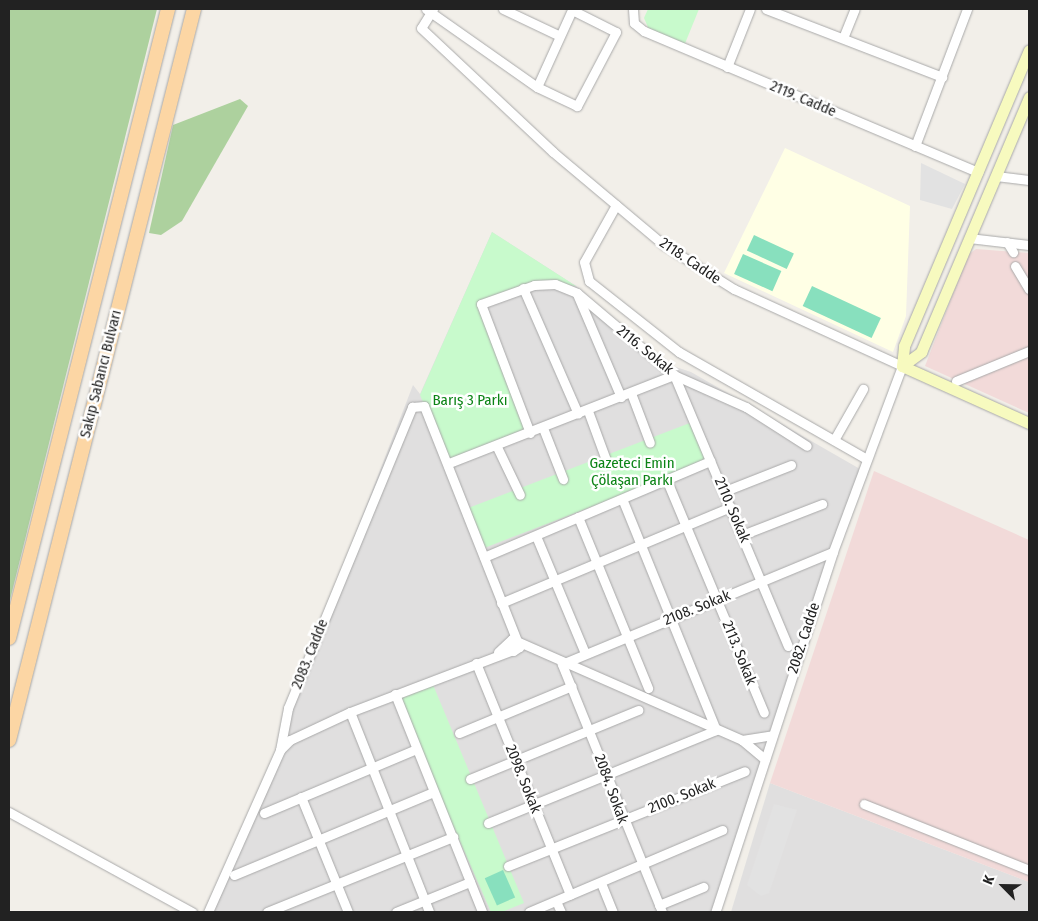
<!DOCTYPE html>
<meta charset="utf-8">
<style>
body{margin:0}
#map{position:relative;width:1038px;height:921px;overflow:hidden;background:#f2efe9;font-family:"Fira Sans Condensed",sans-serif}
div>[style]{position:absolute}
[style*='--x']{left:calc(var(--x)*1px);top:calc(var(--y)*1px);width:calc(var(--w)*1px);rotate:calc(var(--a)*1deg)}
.residential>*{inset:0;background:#e0dfdf}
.commercial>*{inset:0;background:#f2dad9}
.education>*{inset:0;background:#ffffe5}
.forest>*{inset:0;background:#add19e}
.park>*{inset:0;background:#c8facc;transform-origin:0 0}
.pitch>*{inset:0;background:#88e0be;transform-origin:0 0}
.parking>*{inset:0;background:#e2e2e2}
.roads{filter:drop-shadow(0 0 1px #a9a9a9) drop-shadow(0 0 1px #a9a9a9)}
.street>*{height:9px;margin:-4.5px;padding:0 4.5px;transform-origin:4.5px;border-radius:4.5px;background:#fff}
.secondary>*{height:11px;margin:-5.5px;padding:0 5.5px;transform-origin:5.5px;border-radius:5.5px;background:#f7fabf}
.primary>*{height:14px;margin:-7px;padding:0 7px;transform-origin:7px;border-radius:7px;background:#fcd6a4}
span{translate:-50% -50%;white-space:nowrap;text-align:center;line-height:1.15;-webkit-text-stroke:5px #fff;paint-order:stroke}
.street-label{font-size:15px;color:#222}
.park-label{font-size:15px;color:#0c8416}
.frame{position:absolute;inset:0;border:10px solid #222;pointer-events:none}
.north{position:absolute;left:978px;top:861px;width:50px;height:50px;-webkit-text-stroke:4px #fff;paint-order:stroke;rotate:293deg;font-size:14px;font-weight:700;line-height:20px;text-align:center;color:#222}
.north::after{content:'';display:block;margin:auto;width:18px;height:22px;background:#222;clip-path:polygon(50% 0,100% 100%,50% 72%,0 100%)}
</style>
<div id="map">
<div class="residential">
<div style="clip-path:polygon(492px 232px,576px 286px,664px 363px,691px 372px,860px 469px,715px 912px,210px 912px,280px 750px,288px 708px,413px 385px,420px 394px)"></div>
<div style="clip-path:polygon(770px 783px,1029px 882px,1029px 912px,731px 912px)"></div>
</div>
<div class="commercial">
<div style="clip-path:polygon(976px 249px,1029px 253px,1029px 413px,925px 366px,968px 255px)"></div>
<div style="clip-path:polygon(874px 471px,1029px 540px,1029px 882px,770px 783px)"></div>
</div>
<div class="education">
<div style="clip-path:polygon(785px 148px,910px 206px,906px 316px,893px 352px,724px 273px)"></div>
</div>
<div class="forest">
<div style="clip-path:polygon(9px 9px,157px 9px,9px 604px)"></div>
<div style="clip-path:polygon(240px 99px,248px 106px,182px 221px,161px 235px,149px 233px,173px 125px)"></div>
</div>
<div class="park">
<div style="clip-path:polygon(648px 9px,699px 9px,684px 46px,650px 32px,644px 18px)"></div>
<div style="clip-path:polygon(492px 232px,576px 286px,555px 284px,481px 304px,530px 433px,449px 463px,420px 395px)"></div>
<div style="left:695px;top:421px;width:43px;height:247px;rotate:69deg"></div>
<div style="clip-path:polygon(431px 680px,524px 903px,502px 912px,491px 912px,395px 694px)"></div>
</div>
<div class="pitch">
<div style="left:754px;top:235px;width:44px;height:17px;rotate:25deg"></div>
<div style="left:743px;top:254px;width:42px;height:22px;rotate:24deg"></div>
<div style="left:812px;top:286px;width:76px;height:22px;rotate:25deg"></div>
<div style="left:503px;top:870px;width:30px;height:20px;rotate:66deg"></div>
</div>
<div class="parking">
<div style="clip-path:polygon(921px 163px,965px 184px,952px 209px,920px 200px)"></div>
<div style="clip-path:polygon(774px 804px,797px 810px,769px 893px,761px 896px,747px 885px)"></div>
</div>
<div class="roads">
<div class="street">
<div style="--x:426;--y:9;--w:136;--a:35.1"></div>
<div style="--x:433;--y:9;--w:22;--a:122"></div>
<div style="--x:421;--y:28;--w:181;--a:43.2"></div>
<div style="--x:553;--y:152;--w:145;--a:40"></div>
<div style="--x:664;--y:245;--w:83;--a:32.2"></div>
<div style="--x:734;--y:289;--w:185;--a:24.6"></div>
<div style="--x:902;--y:366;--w:198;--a:110.4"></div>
<div style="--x:833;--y:552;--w:379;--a:108.1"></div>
<div style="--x:503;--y:9;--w:61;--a:25.3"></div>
<div style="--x:633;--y:9;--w:14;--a:86"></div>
<div style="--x:634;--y:23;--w:13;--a:39"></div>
<div style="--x:644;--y:31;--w:363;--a:22.9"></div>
<div style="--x:766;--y:9;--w:189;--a:21.1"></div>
<div style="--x:572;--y:10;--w:49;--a:26.6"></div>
<div style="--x:616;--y:32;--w:84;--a:117.8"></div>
<div style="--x:577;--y:106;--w:44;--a:-154.6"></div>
<div style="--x:537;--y:87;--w:85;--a:-65.6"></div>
<div style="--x:843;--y:38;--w:31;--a:-68"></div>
<div style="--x:727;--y:67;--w:62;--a:-68.4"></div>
<div style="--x:915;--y:146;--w:147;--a:-69.2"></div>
<div style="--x:996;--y:176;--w:33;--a:7"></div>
<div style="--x:616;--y:205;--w:65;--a:119.3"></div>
<div style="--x:584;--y:262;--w:20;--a:75"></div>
<div style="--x:589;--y:281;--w:115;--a:38.3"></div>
<div style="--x:679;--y:352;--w:214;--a:29.7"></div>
<div style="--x:969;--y:238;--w:60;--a:6.7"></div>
<div style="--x:1007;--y:242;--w:12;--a:59"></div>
<div style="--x:1015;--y:266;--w:27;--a:59"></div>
<div style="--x:523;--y:288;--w:137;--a:66.4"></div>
<div style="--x:577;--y:294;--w:112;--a:66.9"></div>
<div style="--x:956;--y:381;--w:79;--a:-22.3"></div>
<div style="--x:631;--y:393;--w:53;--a:69.2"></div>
<div style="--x:588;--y:411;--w:52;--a:69.8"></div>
<div style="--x:543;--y:428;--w:55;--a:68.6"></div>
<div style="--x:530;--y:433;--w:138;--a:-110.8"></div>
<div style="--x:481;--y:304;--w:56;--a:-19.7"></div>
<div style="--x:534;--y:285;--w:21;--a:-3"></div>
<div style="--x:555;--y:284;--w:24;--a:22"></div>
<div style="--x:577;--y:293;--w:127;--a:40.2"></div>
<div style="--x:674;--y:375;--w:79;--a:24"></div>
<div style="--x:746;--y:407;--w:72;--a:32.6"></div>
<div style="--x:834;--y:440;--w:59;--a:-60.4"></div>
<div style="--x:497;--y:447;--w:53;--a:64.4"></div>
<div style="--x:449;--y:463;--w:242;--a:-21.4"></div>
<div style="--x:674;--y:375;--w:294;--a:67.2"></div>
<div style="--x:667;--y:481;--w:251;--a:67.3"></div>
<div style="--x:725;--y:491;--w:71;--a:-21.5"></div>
<div style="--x:578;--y:517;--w:185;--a:67.7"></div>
<div style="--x:742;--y:535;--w:86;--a:-21.2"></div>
<div style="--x:536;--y:536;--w:127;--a:67.3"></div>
<div style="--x:484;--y:557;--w:246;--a:-23"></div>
<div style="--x:501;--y:603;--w:249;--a:-22.7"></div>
<div style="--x:519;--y:642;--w:244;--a:23.7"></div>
<div style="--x:742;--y:740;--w:30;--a:40"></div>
<div style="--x:498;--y:652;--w:19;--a:-43"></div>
<div style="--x:512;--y:639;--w:11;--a:49"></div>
<div style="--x:519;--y:647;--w:7;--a:146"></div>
<div style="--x:513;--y:651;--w:9;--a:-131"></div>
<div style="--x:476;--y:663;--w:250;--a:67.9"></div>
<div style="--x:395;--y:694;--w:235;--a:68.2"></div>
<div style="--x:350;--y:712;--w:215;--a:68.4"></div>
<div style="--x:459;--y:733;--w:122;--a:-22.6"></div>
<div style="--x:742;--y:740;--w:31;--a:-9"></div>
<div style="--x:280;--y:750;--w:14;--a:-45"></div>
<div style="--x:290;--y:740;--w:66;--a:-25"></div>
<div style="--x:350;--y:712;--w:172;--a:-20.8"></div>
<div style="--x:470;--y:779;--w:182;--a:-22.3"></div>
<div style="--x:301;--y:797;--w:124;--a:67.8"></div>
<div style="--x:864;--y:804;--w:178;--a:21.8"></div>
<div style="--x:9;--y:812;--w:209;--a:28.7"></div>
<div style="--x:264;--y:813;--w:165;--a:-22.8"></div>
<div style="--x:488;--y:823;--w:246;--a:-22.2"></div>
<div style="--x:716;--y:730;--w:249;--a:-112.1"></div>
<div style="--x:508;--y:866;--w:255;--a:-21.8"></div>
<div style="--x:234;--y:875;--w:216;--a:-22.6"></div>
<div style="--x:601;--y:883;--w:31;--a:68"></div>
<div style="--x:556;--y:901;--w:12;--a:66"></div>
<div style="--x:659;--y:905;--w:48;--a:-22.2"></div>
<div style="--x:208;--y:912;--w:177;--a:-66"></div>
<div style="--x:280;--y:750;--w:43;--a:-79.2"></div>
<div style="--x:288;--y:708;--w:326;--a:-67.6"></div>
<div style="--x:412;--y:407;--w:12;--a:-5"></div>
<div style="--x:424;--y:406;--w:253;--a:68.4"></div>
<div style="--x:267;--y:912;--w:201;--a:-22"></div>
<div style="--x:396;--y:912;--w:80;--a:-22.1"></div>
<div style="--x:529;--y:912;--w:210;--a:-23"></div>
<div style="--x:662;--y:912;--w:267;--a:-112"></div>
<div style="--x:562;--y:664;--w:293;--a:-22.5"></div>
</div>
<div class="secondary">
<div style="--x:902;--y:366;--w:20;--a:-84"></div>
<div style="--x:904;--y:346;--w:321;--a:-67.1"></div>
<div style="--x:902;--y:366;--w:24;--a:-36"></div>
<div style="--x:921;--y:352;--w:277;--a:-67"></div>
<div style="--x:902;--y:366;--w:139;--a:24.2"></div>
</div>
<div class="primary">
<div style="--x:9;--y:638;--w:649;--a:-75.81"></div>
<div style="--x:9;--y:740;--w:754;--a:-75.8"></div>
</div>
</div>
<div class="street-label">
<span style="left:803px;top:99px;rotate:23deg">2119. Cadde</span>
<span style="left:690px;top:261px;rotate:34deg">2118. Cadde</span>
<span style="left:645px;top:350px;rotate:39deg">2116. Sokak</span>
<span style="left:101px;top:374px;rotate:-76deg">Sakıp Sabancı Bulvarı</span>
<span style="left:732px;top:510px;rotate:67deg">2110. Sokak</span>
<span style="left:697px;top:608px;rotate:-22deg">2108. Sokak</span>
<span style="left:804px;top:638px;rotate:-72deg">2082. Cadde</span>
<span style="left:739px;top:653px;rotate:68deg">2113. Sokak</span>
<span style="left:310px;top:654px;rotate:-68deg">2083. Cadde</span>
<span style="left:523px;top:779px;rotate:68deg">2098. Sokak</span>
<span style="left:611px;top:789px;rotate:70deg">2084. Sokak</span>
<span style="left:682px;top:796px;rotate:-22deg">2100. Sokak</span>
</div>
<div class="park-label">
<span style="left:470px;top:401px">Barış 3 Parkı</span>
<span style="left:632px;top:472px">Gazeteci Emin<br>Çölaşan Parkı</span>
</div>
<div class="frame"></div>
<div class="north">K</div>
</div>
